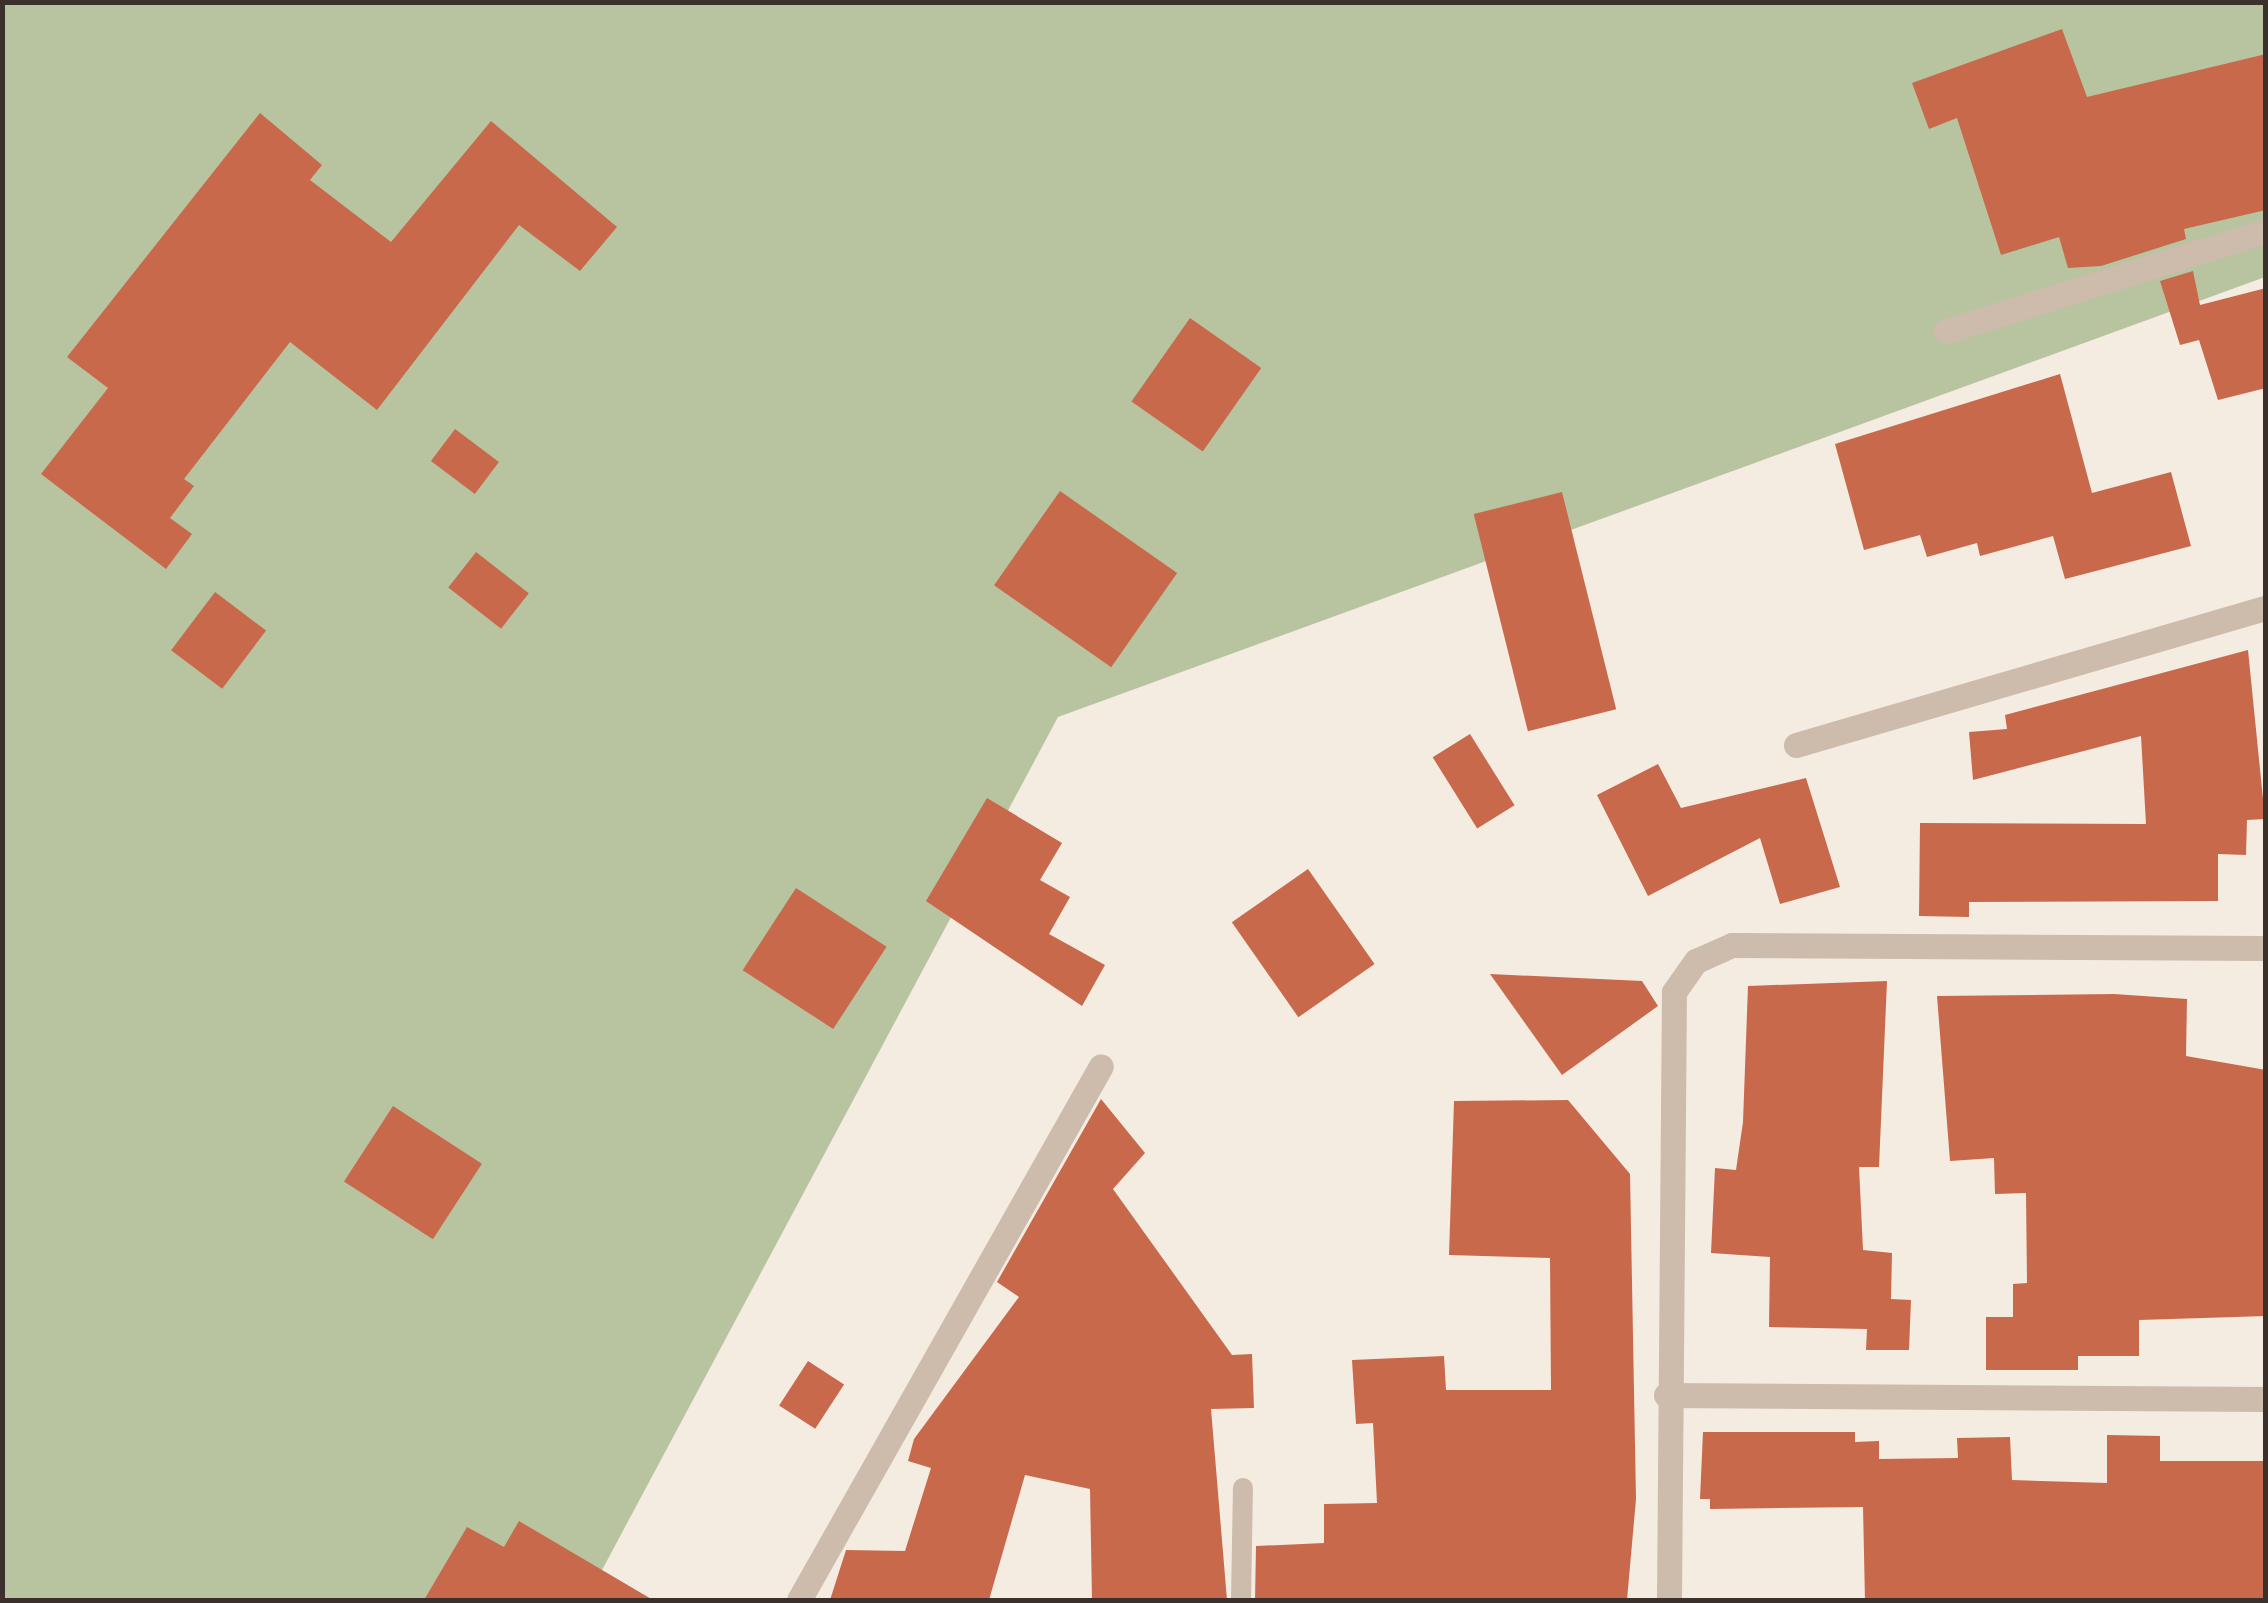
<!DOCTYPE html>
<style>
body{margin:0}
#map{position:relative;width:2268px;height:1603px;overflow:hidden;background:#f4ebe1;font-family:"Fira Sans",sans-serif}
div>[style]{position:absolute}
[style*='--x']{left:calc(var(--x)*1px);top:calc(var(--y)*1px);width:calc(var(--w)*1px);rotate:calc(var(--a)*1deg)}
.green>*{inset:0;background:#b8c4a0}
.building>*{inset:0;background:#c8694b;transform-origin:0 0}
.lane>*{height:20px;margin:-10px;padding:0 10px;transform-origin:10px;border-radius:10px;background:#cdbbac}
.street>*{height:25px;margin:-12.5px;padding:0 12.5px;transform-origin:12.5px;border-radius:12.5px;background:#cdbbac}
span{translate:-50% -50%;white-space:nowrap;text-align:center;line-height:1.15;-webkit-text-stroke:9px #fbf5ee;paint-order:stroke}
.frame{position:absolute;inset:0;border:5px solid #3b302b;pointer-events:none}
</style>
<div id="map">
<div class="green">
<div style="clip-path:polygon(3px 3px,2265px 3px,2265px 277px,1058px 717px,586px 1600px,3px 1600px)"></div>
</div>
<div class="building">
<div style="clip-path:polygon(2062px 29px,2087px 97px,2266px 54px,2266px 210px,2184px 229px,2186px 239px,2101px 266px,2068px 268px,2059px 237px,2001px 255px,1957px 118px,1929px 129px,1912px 83px)"></div>
<div style="clip-path:polygon(260px 113px,322px 165px,310px 180px,391px 242px,491px 121px,617px 227px,580px 271px,519px 225px,377px 410px,290px 342px,184px 479px,194px 486px,170px 518px,192px 534px,166px 569px,41px 474px,108px 388px,67px 357px)"></div>
<div style="clip-path:polygon(2193px 271px,2200px 305px,2266px 288px,2266px 388px,2218px 400px,2199px 340px,2180px 345px,2160px 281px)"></div>
<div style="left:1190px;top:318px;width:87px;height:102px;rotate:35deg"></div>
<div style="clip-path:polygon(2060px 374px,2092px 493px,2171px 472px,2191px 546px,2065px 579px,2053px 536px,1980px 556px,1977px 543px,1927px 557px,1920px 535px,1864px 550px,1835px 444px)"></div>
<div style="left:455px;top:429px;width:55px;height:40px;rotate:37deg"></div>
<div style="left:1060px;top:491px;width:143px;height:115px;rotate:35deg"></div>
<div style="left:1562px;top:492px;width:224px;height:91px;rotate:76deg"></div>
<div style="left:476px;top:552px;width:67px;height:45px;rotate:38deg"></div>
<div style="left:215px;top:592px;width:64px;height:73px;rotate:37deg"></div>
<div style="clip-path:polygon(2248px 650px,2265px 819px,2247px 820px,2246px 855px,2218px 854px,2218px 901px,1969px 902px,1969px 917px,1919px 916px,1920px 823px,2146px 824px,2141px 736px,1973px 780px,1969px 732px,2007px 729px,2005px 715px)"></div>
<div style="left:1470px;top:734px;width:84px;height:44px;rotate:58deg"></div>
<div style="clip-path:polygon(1658px 764px,1681px 808px,1806px 778px,1840px 887px,1780px 904px,1760px 838px,1648px 896px,1597px 795px)"></div>
<div style="clip-path:polygon(987px 798px,1062px 843px,1040px 880px,1070px 897px,1049px 934px,1105px 965px,1082px 1006px,926px 901px)"></div>
<div style="left:1308px;top:869px;width:116px;height:93px;rotate:55deg"></div>
<div style="left:796px;top:888px;width:108px;height:98px;rotate:33deg"></div>
<div style="clip-path:polygon(1490px 974px,1642px 981px,1658px 1006px,1562px 1075px)"></div>
<div style="clip-path:polygon(1887px 981px,1879px 1167px,1859px 1167px,1863px 1250px,1892px 1253px,1891px 1299px,1911px 1300px,1909px 1350px,1866px 1350px,1867px 1329px,1769px 1327px,1770px 1257px,1711px 1253px,1715px 1168px,1736px 1170px,1743px 1122px,1748px 986px)"></div>
<div style="clip-path:polygon(2114px 994px,2187px 999px,2186px 1056px,2266px 1070px,2266px 1316px,2139px 1320px,2139px 1356px,2078px 1356px,2078px 1370px,1986px 1370px,1986px 1317px,2013px 1317px,2013px 1284px,2027px 1283px,2026px 1193px,1995px 1194px,1994px 1158px,1950px 1161px,1937px 996px)"></div>
<div style="clip-path:polygon(1101px 1099px,1145px 1153px,1113px 1189px,1232px 1355px,1252px 1354px,1254px 1408px,1211px 1409px,1227px 1600px,1092px 1600px,1090px 1489px,1025px 1475px,989px 1600px,830px 1600px,846px 1550px,905px 1551px,931px 1468px,908px 1461px,914px 1439px,1019px 1297px,997px 1282px)"></div>
<div style="clip-path:polygon(1568px 1100px,1630px 1174px,1636px 1499px,1627px 1600px,1255px 1600px,1256px 1546px,1324px 1543px,1324px 1504px,1377px 1503px,1373px 1423px,1356px 1424px,1352px 1360px,1444px 1356px,1446px 1390px,1551px 1390px,1550px 1258px,1449px 1255px,1454px 1101px)"></div>
<div style="left:393px;top:1106px;width:106px;height:90px;rotate:33deg"></div>
<div style="left:808px;top:1361px;width:43px;height:53px;rotate:33deg"></div>
<div style="clip-path:polygon(1703px 1432px,1855px 1432px,1855px 1442px,1879px 1441px,1879px 1459px,1958px 1458px,1957px 1438px,2010px 1437px,2012px 1480px,2107px 1483px,2107px 1435px,2160px 1436px,2160px 1461px,2266px 1461px,2266px 1600px,1865px 1600px,1863px 1507px,1710px 1509px,1710px 1499px,1700px 1499px)"></div>
<div style="clip-path:polygon(519px 1521px,653px 1600px,424px 1600px,467px 1527px,504px 1547px)"></div>
</div>
<div class="lane">
<div style="--x:1241;--y:1600;--w:112;--a:-89"></div>
</div>
<div class="street">
<div style="--x:1946;--y:331;--w:335;--a:-17.4"></div>
<div style="--x:1796;--y:745;--w:490;--a:-16.3"></div>
<div style="--x:1666;--y:1395;--w:600;--a:0.38"></div>
<div style="--x:799;--y:1600;--w:613;--a:-60.51"></div>
<div style="--x:1669;--y:1600;--w:608;--a:-89.53"></div>
<div style="--x:1674;--y:992;--w:38;--a:-55"></div>
<div style="--x:1696;--y:961;--w:39;--a:-24"></div>
<div style="--x:1732;--y:945;--w:534;--a:0.32"></div>
</div>
<div class="frame"></div>
</div>
